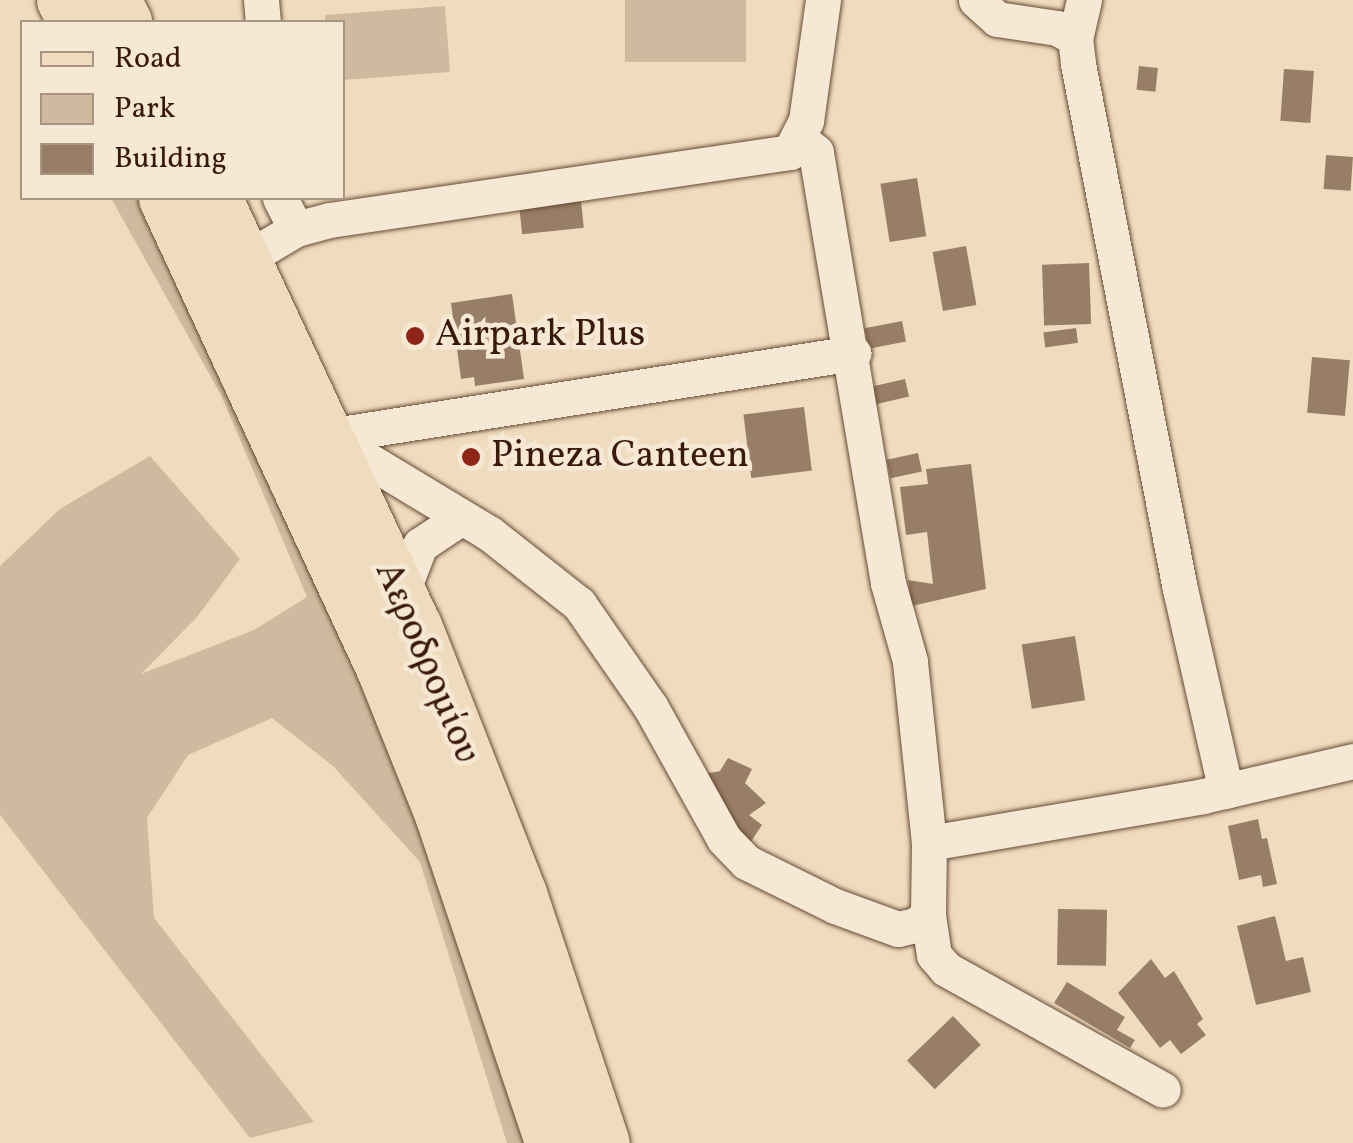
<!DOCTYPE html>
<meta charset="utf-8">
<style>
body{margin:0}
#map{position:relative;width:1353px;height:1143px;overflow:hidden;background:#efdbbe;font-family:Vollkorn,serif}
div>[style]{position:absolute}
[style*='--x']{left:calc(var(--x)*1px);top:calc(var(--y)*1px);width:calc(var(--w)*1px);rotate:calc(var(--a)*1deg)}
.green>*{inset:0;background:#d0ba9f;transform-origin:0 0}
.building>*{inset:0;background:#987e66;transform-origin:0 0}
.roads{filter:drop-shadow(0 0 2px #674a34) drop-shadow(0 0 2px #674a34)}
.minor>*{height:35px;margin:-17.5px;padding:0 17.5px;transform-origin:17.5px;border-radius:17.5px;background:#f5e8d5}
.primary>*{height:55px;margin:-27.5px;padding:0 27.5px;transform-origin:27.5px;border-radius:27.5px;background:#efdbbe}
.dots>*{width:28px;height:28px;translate:-50% -50%;box-sizing:border-box;border:5px solid #f5e8d5;border-radius:50%}
span{translate:-50% -50%;white-space:nowrap;text-align:center;line-height:1.15;-webkit-text-stroke:9px #f5e8d5;paint-order:stroke}
.poi-label{font-size:38px;color:#3a1906}
.left{translate:0 -50%;text-align:left}
.street-label{font-size:38px;color:#3a1906}
.legend{position:absolute;left:20px;top:20px;width:325px;height:180px;box-sizing:border-box;background:#f5e8d5;border:2px solid #aa9582;margin:0;padding:12px 18px;list-style:none;font-size:30px;color:#3a1906}
.legend li{display:flex;align-items:center;gap:20px;height:50px}
.legend b{width:50px;border:2px solid #aa9582}
</style>
<div id="map">
<div class="green">
<div style="left:625px;top:0;width:121px;height:62px"></div>
<div style="clip-path:polygon(445px 6px,450px 72px,343px 80px,342px 22px,325px 22px,325px 15px)"></div>
<div style="clip-path:polygon(111px 198px,143px 198px,326px 578px,538px 1143px,507px 1143px,420px 862px,333px 766px,272px 718px,188px 755px,147px 818px,154px 918px,314px 1122px,250px 1138px,0 815px,0 566px,60px 509px,150px 456px,240px 559px,197px 617px,141px 674px,254px 630px,307px 597px,221px 395px)"></div>
</div>
<div class="building">
<div style="left:1139px;top:66px;width:19px;height:24px;rotate:6deg"></div>
<div style="left:1284px;top:69px;width:30px;height:52px;rotate:4deg"></div>
<div style="left:1326px;top:155px;width:27px;height:34px;rotate:4deg"></div>
<div style="left:917px;top:178px;width:59px;height:37px;rotate:81deg"></div>
<div style="left:581px;top:201px;width:27px;height:62px;rotate:84deg"></div>
<div style="left:966px;top:246px;width:60px;height:34px;rotate:80deg"></div>
<div style="left:1089px;top:263px;width:61px;height:47px;rotate:88deg"></div>
<div style="clip-path:polygon(512px 294px,524px 379px,475px 386px,474px 377px,461px 379px,451px 303px)"></div>
<div style="left:902px;top:321px;width:21px;height:38px;rotate:79deg"></div>
<div style="left:1076px;top:328px;width:15px;height:33px;rotate:82deg"></div>
<div style="left:1312px;top:357px;width:38px;height:56px;rotate:5deg"></div>
<div style="left:905px;top:379px;width:18px;height:35px;rotate:77deg"></div>
<div style="left:804px;top:407px;width:64px;height:61px;rotate:83deg"></div>
<div style="left:918px;top:453px;width:19px;height:32px;rotate:78deg"></div>
<div style="clip-path:polygon(971px 464px,986px 589px,912px 606px,908px 580px,933px 584px,927px 532px,906px 535px,900px 487px,928px 484px,926px 469px)"></div>
<div style="left:1075px;top:636px;width:65px;height:54px;rotate:81deg"></div>
<div style="clip-path:polygon(728px 758px,752px 769px,745px 783px,766px 803px,749px 815px,762px 825px,750px 843px,733px 830px,705px 774px,720px 771px)"></div>
<div style="clip-path:polygon(1258px 819px,1262px 839px,1267px 838px,1277px 884px,1263px 887px,1261px 875px,1239px 880px,1228px 826px)"></div>
<div style="left:1058px;top:909px;width:49px;height:56px;rotate:1deg"></div>
<div style="clip-path:polygon(1275px 916px,1286px 961px,1303px 957px,1311px 992px,1256px 1005px,1237px 926px)"></div>
<div style="clip-path:polygon(1151px 959px,1165px 978px,1174px 971px,1203px 1019px,1197px 1024px,1206px 1035px,1181px 1054px,1170px 1040px,1160px 1048px,1118px 993px)"></div>
<div style="clip-path:polygon(1067px 982px,1125px 1017px,1117px 1030px,1135px 1040px,1130px 1048px,1054px 1003px)"></div>
<div style="left:953px;top:1016px;width:40px;height:64px;rotate:46deg"></div>
</div>
<div class="roads">
<div class="minor">
<div style="--x:261;--y:0;--w:22;--a:85"></div>
<div style="--x:976;--y:0;--w:28;--a:42"></div>
<div style="--x:997;--y:19;--w:61;--a:8.5"></div>
<div style="--x:1057;--y:28;--w:21;--a:29"></div>
<div style="--x:1084;--y:0;--w:39;--a:103"></div>
<div style="--x:1075;--y:38;--w:26;--a:83"></div>
<div style="--x:1078;--y:64;--w:535;--a:79.01"></div>
<div style="--x:1180;--y:589;--w:207;--a:77.2"></div>
<div style="--x:280;--y:198;--w:35;--a:63"></div>
<div style="--x:244;--y:260;--w:61;--a:-30.8"></div>
<div style="--x:296;--y:229;--w:35;--a:-15"></div>
<div style="--x:330;--y:220;--w:465;--a:-8.4"></div>
<div style="--x:790;--y:152;--w:35;--a:-63"></div>
<div style="--x:806;--y:121;--w:122;--a:-82"></div>
<div style="--x:328;--y:436;--w:188;--a:31.1"></div>
<div style="--x:489;--y:533;--w:115;--a:38.3"></div>
<div style="--x:579;--y:604;--w:124;--a:55.2"></div>
<div style="--x:650;--y:706;--w:152;--a:60.9"></div>
<div style="--x:724;--y:839;--w:32;--a:46"></div>
<div style="--x:746;--y:862;--w:99;--a:26.3"></div>
<div style="--x:835;--y:906;--w:67;--a:20.1"></div>
<div style="--x:898;--y:929;--w:18;--a:-13"></div>
<div style="--x:916;--y:925;--w:16;--a:-40"></div>
<div style="--x:928;--y:915;--w:72;--a:-89.2"></div>
<div style="--x:929;--y:843;--w:183;--a:-96"></div>
<div style="--x:910;--y:661;--w:81;--a:-105.8"></div>
<div style="--x:888;--y:583;--w:437;--a:-99.5"></div>
<div style="--x:816;--y:152;--w:21;--a:-141"></div>
<div style="--x:328;--y:436;--w:532;--a:-8.98"></div>
<div style="--x:400;--y:597;--w:56;--a:-69"></div>
<div style="--x:420;--y:545;--w:50;--a:-33.7"></div>
<div style="--x:929;--y:843;--w:278;--a:-9.7"></div>
<div style="--x:1203;--y:796;--w:154;--a:-13.1"></div>
<div style="--x:928;--y:915;--w:40;--a:81.5"></div>
<div style="--x:934;--y:955;--w:18;--a:49"></div>
<div style="--x:946;--y:969;--w:248;--a:29.1"></div>
</div>
<div class="primary">
<div style="--x:64;--y:0;--w:25;--a:61"></div>
<div style="--x:113;--y:0;--w:25;--a:63"></div>
<div style="--x:166;--y:198;--w:519;--a:65.16"></div>
<div style="--x:384;--y:669;--w:156;--a:68.2"></div>
<div style="--x:442;--y:814;--w:347;--a:71.4"></div>
<div style="--x:214;--y:198;--w:472;--a:65"></div>
<div style="--x:414;--y:626;--w:288;--a:68.6"></div>
<div style="--x:519;--y:894;--w:262;--a:71.6"></div>
</div>
</div>
<div class="dots">
<div style="left:415px;top:336px;background:#8f2418"></div>
<div style="left:471px;top:457px;background:#8f2418"></div>
</div>
<div class="poi-label">
<span class="left" style="left:435px;top:336px">Airpark Plus</span>
<span class="left" style="left:491px;top:457px">Pineza Canteen</span>
</div>
<div class="street-label">
<span style="left:426px;top:663px;rotate:67deg">Αεροδρομίου</span>
</div>
<ul class="legend">
<li><b style="height:12px;background:#efdbbe"></b>Road</li>
<li><b style="height:28px;background:#d0ba9f"></b>Park</li>
<li><b style="height:28px;background:#987e66"></b>Building</li>
</ul>
</div>
